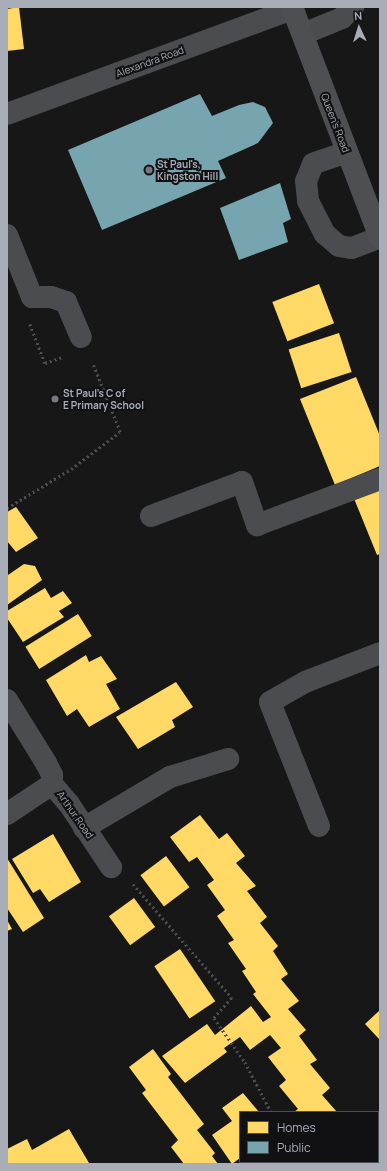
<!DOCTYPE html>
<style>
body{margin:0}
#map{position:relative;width:387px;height:1171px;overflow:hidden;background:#171717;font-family:Manrope,sans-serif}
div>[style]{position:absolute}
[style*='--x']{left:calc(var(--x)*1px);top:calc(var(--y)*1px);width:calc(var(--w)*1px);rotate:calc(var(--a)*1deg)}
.homes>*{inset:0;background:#ffd966;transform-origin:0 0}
.public>*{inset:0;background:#76a5af}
.path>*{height:2.5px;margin-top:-1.25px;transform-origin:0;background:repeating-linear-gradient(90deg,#4d4e52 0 2px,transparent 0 5px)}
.minor>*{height:22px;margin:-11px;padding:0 11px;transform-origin:11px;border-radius:11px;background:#4b4c50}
.major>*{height:22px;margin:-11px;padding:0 11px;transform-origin:11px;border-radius:11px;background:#4d4f52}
.dots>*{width:11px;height:11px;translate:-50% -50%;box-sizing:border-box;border:2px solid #111113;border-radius:50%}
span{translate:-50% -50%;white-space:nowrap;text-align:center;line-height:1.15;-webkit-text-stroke:4px #111113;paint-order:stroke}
.street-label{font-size:10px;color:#a8adb8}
.poi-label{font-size:10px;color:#a8adb8;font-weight:700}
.left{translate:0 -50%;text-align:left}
.frame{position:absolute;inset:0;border:8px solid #a8adb8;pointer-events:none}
.legend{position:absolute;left:239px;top:1111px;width:140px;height:52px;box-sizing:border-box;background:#111113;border:1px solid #4d4f55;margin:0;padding:5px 7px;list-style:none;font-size:12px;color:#a8adb8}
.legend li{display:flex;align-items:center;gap:8px;height:20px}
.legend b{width:20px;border:1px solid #4d4f55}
.north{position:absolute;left:339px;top:8px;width:40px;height:40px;-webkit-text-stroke:3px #111113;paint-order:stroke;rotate:356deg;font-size:11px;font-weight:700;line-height:16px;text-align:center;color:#a8adb8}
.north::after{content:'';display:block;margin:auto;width:14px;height:18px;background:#a8adb8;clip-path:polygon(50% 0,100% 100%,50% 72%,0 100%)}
</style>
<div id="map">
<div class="homes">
<div style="clip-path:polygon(19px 7px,24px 49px,7px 51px,7px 9px)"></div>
<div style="left:319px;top:284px;width:42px;height:50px;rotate:69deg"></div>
<div style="left:339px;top:333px;width:41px;height:53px;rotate:72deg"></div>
<div style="clip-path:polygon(356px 377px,380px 436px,380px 466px,335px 485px,300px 399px)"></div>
<div style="clip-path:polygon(380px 484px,380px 554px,377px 555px,353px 496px)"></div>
<div style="clip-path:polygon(16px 507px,38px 538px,16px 552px,7px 541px,7px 512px)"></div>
<div style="clip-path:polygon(24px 564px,35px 566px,42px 580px,7px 605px,7px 573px,8px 575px)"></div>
<div style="clip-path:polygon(45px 588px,51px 598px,63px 591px,72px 603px,59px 611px,64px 617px,23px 642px,7px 618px,7px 611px)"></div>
<div style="left:78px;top:614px;width:26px;height:62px;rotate:58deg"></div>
<div style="clip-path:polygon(86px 655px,89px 662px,101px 656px,117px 679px,106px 684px,120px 709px,89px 727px,77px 709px,67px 716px,46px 680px)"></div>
<div style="clip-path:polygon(176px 682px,193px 707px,172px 720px,175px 727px,138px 749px,116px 717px)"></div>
<div style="clip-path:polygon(200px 815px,219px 839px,227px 833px,245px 856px,236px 863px,256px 886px,247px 891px,267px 917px,260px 923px,278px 946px,273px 951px,288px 974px,281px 979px,299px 1001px,288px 1009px,306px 1030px,299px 1036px,317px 1060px,310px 1064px,330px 1088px,322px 1095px,337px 1112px,294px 1112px,298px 1109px,279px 1086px,286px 1080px,268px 1057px,281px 1048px,270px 1035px,250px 1050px,240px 1037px,224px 1048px,227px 1052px,185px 1083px,162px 1056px,207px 1024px,215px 1035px,251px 1006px,263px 1022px,271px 1017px,253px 994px,256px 992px,242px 971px,246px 969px,228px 943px,234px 940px,217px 916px,225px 910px,207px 885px,214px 880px,197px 857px,189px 862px,170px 837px)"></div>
<div style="clip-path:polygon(53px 834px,81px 882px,49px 902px,40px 889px,33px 893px,12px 859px)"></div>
<div style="left:166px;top:856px;width:39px;height:32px;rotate:53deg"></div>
<div style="clip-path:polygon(7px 858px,44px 918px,23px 932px,7px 908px)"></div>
<div style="left:134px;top:898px;width:36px;height:31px;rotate:54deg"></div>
<div style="clip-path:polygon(7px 920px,12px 929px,7px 931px)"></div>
<div style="left:180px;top:949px;width:63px;height:31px;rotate:56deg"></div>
<div style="clip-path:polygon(380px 1010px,380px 1040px,365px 1024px)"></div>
<div style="clip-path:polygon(153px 1049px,171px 1074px,168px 1077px,204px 1124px,197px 1130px,215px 1153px,212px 1156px,218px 1164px,184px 1164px,171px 1147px,178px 1140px,142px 1093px,146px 1090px,129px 1067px)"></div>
<div style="clip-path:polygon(243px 1093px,259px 1112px,240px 1112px,240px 1158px,232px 1164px,212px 1135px,232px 1121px,222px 1108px)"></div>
<div style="clip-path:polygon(69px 1129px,89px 1163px,7px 1164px,7px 1149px,27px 1139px,32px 1150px)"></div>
<div style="left:330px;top:1162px;width:37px;height:2px"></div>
</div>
<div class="public">
<div style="clip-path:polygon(200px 94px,212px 116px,239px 105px,253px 102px,265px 107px,273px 123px,258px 143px,218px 161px,226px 178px,102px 230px,68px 150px)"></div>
<div style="clip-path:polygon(280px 183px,291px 219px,283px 223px,288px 242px,239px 260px,220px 208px)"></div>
</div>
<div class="path">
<div style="--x:30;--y:324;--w:42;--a:69"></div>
<div style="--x:45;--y:363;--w:18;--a:-19"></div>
<div style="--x:7;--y:508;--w:75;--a:-31.4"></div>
<div style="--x:71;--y:469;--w:61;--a:-37.1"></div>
<div style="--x:120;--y:432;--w:75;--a:-111.8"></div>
<div style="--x:133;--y:884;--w:151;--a:49"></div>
<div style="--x:232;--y:998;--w:27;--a:132"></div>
<div style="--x:214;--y:1018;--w:54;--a:54.8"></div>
<div style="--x:245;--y:1062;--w:56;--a:62.5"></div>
<div style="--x:253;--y:1164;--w:3;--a:-45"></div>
</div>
<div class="minor">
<div style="--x:303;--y:34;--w:42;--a:-22.3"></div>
<div style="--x:342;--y:18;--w:16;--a:-45"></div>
<div style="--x:7;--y:114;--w:305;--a:-20.2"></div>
<div style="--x:347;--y:152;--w:36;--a:161"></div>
<div style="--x:313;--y:164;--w:18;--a:112"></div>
<div style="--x:306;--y:181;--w:20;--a:84"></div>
<div style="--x:308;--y:201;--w:37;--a:63"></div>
<div style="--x:325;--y:234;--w:18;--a:41"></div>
<div style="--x:339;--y:246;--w:13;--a:9"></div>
<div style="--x:352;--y:248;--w:30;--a:-21"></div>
<div style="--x:7;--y:235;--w:67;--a:68"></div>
<div style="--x:32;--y:297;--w:19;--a:0"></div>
<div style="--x:51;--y:297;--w:16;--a:18"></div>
<div style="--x:66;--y:302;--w:38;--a:67"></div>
<div style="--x:151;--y:516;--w:97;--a:-20.5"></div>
<div style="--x:242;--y:482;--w:46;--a:70.8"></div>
<div style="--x:257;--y:525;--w:131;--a:-20.5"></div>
<div style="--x:7;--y:700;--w:74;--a:58.2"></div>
<div style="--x:46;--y:763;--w:13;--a:63"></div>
<div style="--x:52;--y:775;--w:9;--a:90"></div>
<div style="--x:52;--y:784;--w:26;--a:50"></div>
<div style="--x:69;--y:804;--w:76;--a:56.3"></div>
<div style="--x:7;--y:814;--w:54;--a:-33.7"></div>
<div style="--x:319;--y:826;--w:133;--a:-111.6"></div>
<div style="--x:270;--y:702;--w:40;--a:-29.7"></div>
<div style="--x:305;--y:682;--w:80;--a:-21.1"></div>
<div style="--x:84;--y:828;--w:100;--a:-30.7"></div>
<div style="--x:170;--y:777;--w:61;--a:-17.2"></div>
</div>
<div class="major">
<div style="--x:292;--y:7;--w:247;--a:69.1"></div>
</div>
<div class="dots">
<div style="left:149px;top:170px;background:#757880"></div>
<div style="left:55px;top:399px;background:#757880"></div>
</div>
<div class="street-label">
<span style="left:150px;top:62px;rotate:-20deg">Alexandra Road</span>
<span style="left:335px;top:123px;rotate:69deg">Queen's Road</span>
<span style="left:75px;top:815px;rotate:55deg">Arthur Road</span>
</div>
<div class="poi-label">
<span class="left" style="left:157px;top:170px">St Paul's,<br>Kingston Hill</span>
<span class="left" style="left:63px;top:399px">St Paul's C of<br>E Primary School</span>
</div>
<div class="frame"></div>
<ul class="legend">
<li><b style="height:11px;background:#ffd966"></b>Homes</li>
<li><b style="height:11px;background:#76a5af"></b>Public</li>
</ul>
<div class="north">N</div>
</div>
